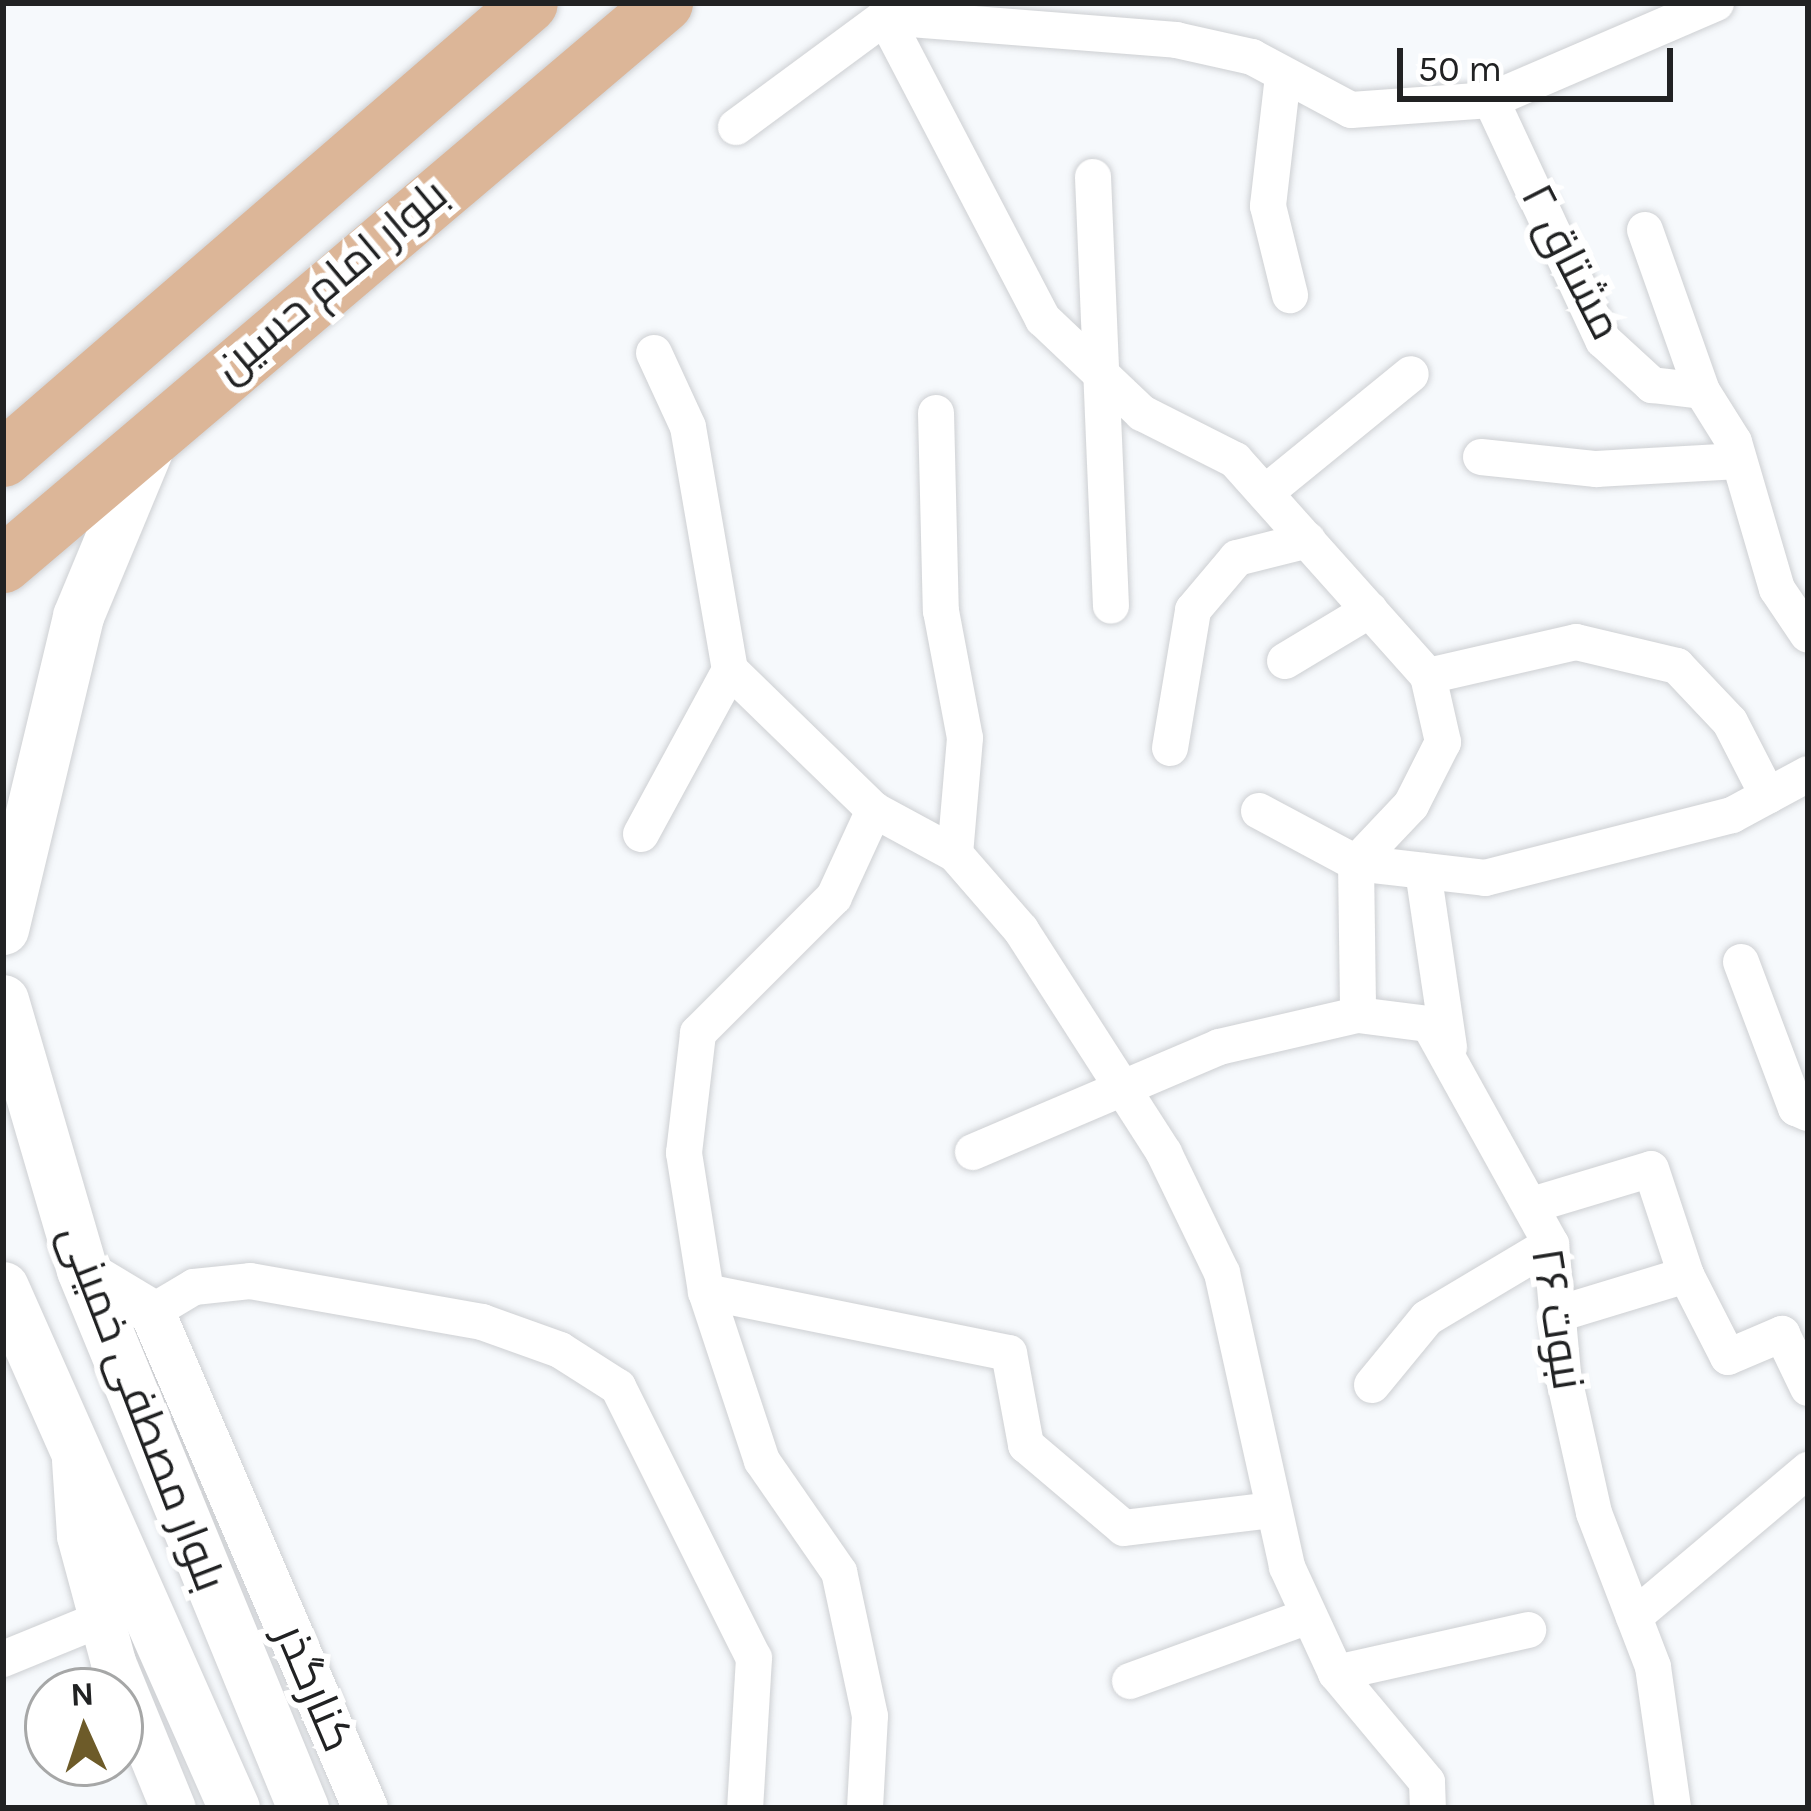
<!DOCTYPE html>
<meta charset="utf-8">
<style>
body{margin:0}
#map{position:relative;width:1811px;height:1811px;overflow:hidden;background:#f6f9fc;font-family:Karla,Cairo,sans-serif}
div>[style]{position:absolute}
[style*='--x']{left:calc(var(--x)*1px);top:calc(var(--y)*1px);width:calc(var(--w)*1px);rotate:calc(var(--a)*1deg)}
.roads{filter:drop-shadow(0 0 3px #ced0d3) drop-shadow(0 0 3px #ced0d3)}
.minor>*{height:36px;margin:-18px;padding:0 18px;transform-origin:18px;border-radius:18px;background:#fff}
.tertiary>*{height:45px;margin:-22.5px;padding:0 22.5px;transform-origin:22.5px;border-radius:22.5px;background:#fff}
.secondary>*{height:51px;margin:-25.5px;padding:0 25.5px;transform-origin:25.5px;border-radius:25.5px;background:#fff}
.primary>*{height:57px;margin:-28.5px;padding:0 28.5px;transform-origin:28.5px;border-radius:28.5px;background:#dcb698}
span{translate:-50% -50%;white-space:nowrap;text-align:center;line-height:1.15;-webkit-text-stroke:12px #fff;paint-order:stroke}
.street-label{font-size:45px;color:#212223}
.frame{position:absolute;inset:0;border:6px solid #212223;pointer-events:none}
.north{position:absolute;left:24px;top:1667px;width:120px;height:120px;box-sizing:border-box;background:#fff;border:3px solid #a6a7a7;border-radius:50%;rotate:357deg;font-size:33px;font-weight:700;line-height:48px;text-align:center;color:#212223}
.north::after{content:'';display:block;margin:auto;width:42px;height:54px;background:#6d5b29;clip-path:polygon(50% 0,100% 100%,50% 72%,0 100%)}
.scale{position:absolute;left:1397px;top:48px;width:276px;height:54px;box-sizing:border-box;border:6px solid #212223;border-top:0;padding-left:15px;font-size:36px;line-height:42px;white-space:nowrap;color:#212223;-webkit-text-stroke:9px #fff;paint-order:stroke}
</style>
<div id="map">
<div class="roads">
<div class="minor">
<div style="--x:885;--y:17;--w:341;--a:62.4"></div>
<div style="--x:1043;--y:319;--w:137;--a:43.5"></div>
<div style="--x:1142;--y:413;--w:104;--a:26.8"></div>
<div style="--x:1235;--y:460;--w:290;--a:48.2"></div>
<div style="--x:1428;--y:676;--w:68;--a:77.2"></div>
<div style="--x:1443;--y:742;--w:71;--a:116.9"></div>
<div style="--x:1411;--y:805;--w:80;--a:133.5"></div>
<div style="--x:1356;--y:863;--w:152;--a:89.2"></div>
<div style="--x:1283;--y:76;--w:131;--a:96.6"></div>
<div style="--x:1268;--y:206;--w:92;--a:76.1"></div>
<div style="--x:1491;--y:100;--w:265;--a:65"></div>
<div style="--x:1603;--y:340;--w:67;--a:42.6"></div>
<div style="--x:1652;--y:385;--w:50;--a:6.8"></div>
<div style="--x:1702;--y:391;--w:60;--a:57.9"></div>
<div style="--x:1734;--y:442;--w:153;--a:73.7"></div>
<div style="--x:1777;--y:589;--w:55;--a:56"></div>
<div style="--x:736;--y:127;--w:185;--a:-36.4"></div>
<div style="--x:885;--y:17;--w:292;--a:4.5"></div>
<div style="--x:1176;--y:40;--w:78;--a:12.6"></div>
<div style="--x:1252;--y:57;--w:112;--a:28.2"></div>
<div style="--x:1351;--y:110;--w:140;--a:-4.1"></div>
<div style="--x:1491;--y:100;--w:245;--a:-23.3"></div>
<div style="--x:1093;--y:177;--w:429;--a:87.6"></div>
<div style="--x:1645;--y:230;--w:171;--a:70.5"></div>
<div style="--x:654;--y:353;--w:81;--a:65.3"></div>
<div style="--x:688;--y:427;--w:247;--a:80.2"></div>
<div style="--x:730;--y:670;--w:201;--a:44.2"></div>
<div style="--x:874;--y:810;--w:92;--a:28.5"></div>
<div style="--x:955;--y:854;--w:101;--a:49"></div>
<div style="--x:1021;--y:930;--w:265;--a:57.3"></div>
<div style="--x:1164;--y:1153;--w:133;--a:64.2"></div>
<div style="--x:1222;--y:1273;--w:301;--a:77.5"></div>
<div style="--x:1287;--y:1567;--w:117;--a:65.2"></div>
<div style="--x:1336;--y:1673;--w:142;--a:50.1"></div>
<div style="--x:1427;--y:1782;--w:26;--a:88"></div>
<div style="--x:936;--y:413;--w:198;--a:88.6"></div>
<div style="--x:941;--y:611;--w:129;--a:79.3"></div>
<div style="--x:965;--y:738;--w:116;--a:94.9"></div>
<div style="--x:1481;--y:457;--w:116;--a:6"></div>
<div style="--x:1596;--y:469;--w:143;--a:-3.2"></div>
<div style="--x:1265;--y:493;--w:188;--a:-39.2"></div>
<div style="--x:1285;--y:661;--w:99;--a:-31"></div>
<div style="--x:1428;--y:676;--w:152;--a:-12.9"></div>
<div style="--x:1576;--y:642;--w:104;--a:13.4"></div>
<div style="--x:1677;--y:666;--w:77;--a:46.6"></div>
<div style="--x:1730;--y:722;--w:83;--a:62.8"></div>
<div style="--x:1170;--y:748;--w:140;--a:-80.5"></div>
<div style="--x:1193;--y:610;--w:68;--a:-49.8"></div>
<div style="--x:1237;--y:558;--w:73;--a:-14.2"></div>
<div style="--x:1259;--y:811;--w:110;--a:28.2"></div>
<div style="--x:1356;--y:863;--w:130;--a:6.6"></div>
<div style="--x:1485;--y:878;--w:255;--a:-14.3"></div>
<div style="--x:1732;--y:815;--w:86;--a:-28.3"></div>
<div style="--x:641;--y:834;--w:187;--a:-61.5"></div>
<div style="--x:1423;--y:871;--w:178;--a:81.6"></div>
<div style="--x:1741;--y:962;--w:156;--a:69.4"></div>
<div style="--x:1796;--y:1108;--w:13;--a:23"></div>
<div style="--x:973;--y:1152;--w:267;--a:-23.1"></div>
<div style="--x:1219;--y:1047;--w:143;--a:-13"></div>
<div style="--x:1358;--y:1015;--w:72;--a:7.2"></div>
<div style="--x:1429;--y:1024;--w:252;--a:61"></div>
<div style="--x:1551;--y:1244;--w:131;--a:84.7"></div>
<div style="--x:1563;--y:1374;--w:142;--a:77.4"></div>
<div style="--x:1594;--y:1513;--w:165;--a:69"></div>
<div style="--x:1653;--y:1667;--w:142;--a:81.9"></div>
<div style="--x:1532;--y:1205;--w:124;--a:-16.8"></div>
<div style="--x:1651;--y:1169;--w:112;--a:71.7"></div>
<div style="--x:706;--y:1292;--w:309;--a:11.4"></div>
<div style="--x:1009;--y:1353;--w:94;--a:79.5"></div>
<div style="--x:1026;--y:1445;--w:128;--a:40.3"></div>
<div style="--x:1124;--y:1528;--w:149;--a:-6.9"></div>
<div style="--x:152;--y:1312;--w:49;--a:-30.8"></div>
<div style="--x:194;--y:1287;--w:56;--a:-6.1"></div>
<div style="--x:250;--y:1281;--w:236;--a:10"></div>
<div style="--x:482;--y:1322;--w:83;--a:19.7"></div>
<div style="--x:560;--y:1350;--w:69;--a:32.5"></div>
<div style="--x:618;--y:1387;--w:303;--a:63.4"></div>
<div style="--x:754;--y:1658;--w:150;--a:93.4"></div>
<div style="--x:1558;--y:1314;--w:134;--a:-16.9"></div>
<div style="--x:1686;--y:1275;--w:92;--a:62.9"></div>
<div style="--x:1728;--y:1357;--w:59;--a:-23.1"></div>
<div style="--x:1782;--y:1334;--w:60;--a:64.3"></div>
<div style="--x:1372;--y:1385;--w:87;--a:-50.6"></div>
<div style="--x:1427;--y:1318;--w:144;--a:-30.8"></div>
<div style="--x:1634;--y:1617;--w:228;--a:-40.2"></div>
<div style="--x:3;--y:1659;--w:106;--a:-22.2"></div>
<div style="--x:1336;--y:1673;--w:197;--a:-12.6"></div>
<div style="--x:1130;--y:1681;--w:190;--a:-20"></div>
<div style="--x:865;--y:1808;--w:92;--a:-86.9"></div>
<div style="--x:870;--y:1716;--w:147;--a:-102.1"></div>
<div style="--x:839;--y:1572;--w:135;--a:-124.7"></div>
<div style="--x:762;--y:1461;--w:178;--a:-108.3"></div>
<div style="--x:706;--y:1292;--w:141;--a:-99"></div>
<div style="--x:684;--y:1153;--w:121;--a:-83.3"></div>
<div style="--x:698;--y:1033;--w:192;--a:-45"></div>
<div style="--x:834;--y:897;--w:96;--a:-65.3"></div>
</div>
<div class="tertiary">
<div style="--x:82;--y:1270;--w:82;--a:31"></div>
<div style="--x:152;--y:1312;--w:540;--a:66.76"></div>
<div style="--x:74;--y:1460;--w:76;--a:86.2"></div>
<div style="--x:79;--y:1536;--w:131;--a:74.9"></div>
<div style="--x:113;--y:1662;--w:158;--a:67.7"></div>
</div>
<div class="secondary">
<div style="--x:3;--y:929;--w:322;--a:-76.5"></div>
<div style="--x:78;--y:616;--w:198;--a:-67.4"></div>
<div style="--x:3;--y:1000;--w:281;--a:73.7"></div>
<div style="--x:82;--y:1270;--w:582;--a:67.67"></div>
<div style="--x:3;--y:1287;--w:570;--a:66.09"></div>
</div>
<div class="primary">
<div style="--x:3;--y:458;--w:695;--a:-40.86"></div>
<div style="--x:3;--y:564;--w:867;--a:-40.32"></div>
</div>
</div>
<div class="street-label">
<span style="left:1571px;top:262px;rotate:63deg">مشتاق ۲</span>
<span style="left:331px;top:281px;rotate:-40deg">بلوار امام حسین</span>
<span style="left:1557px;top:1319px;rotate:81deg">نبوت ۲۶</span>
<span style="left:142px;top:1408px;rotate:69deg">بلوار مصطفی خمینی</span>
<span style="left:314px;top:1688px;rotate:67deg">کنارگذر</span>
</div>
<div class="frame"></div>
<div class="north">N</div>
<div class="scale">50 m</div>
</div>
